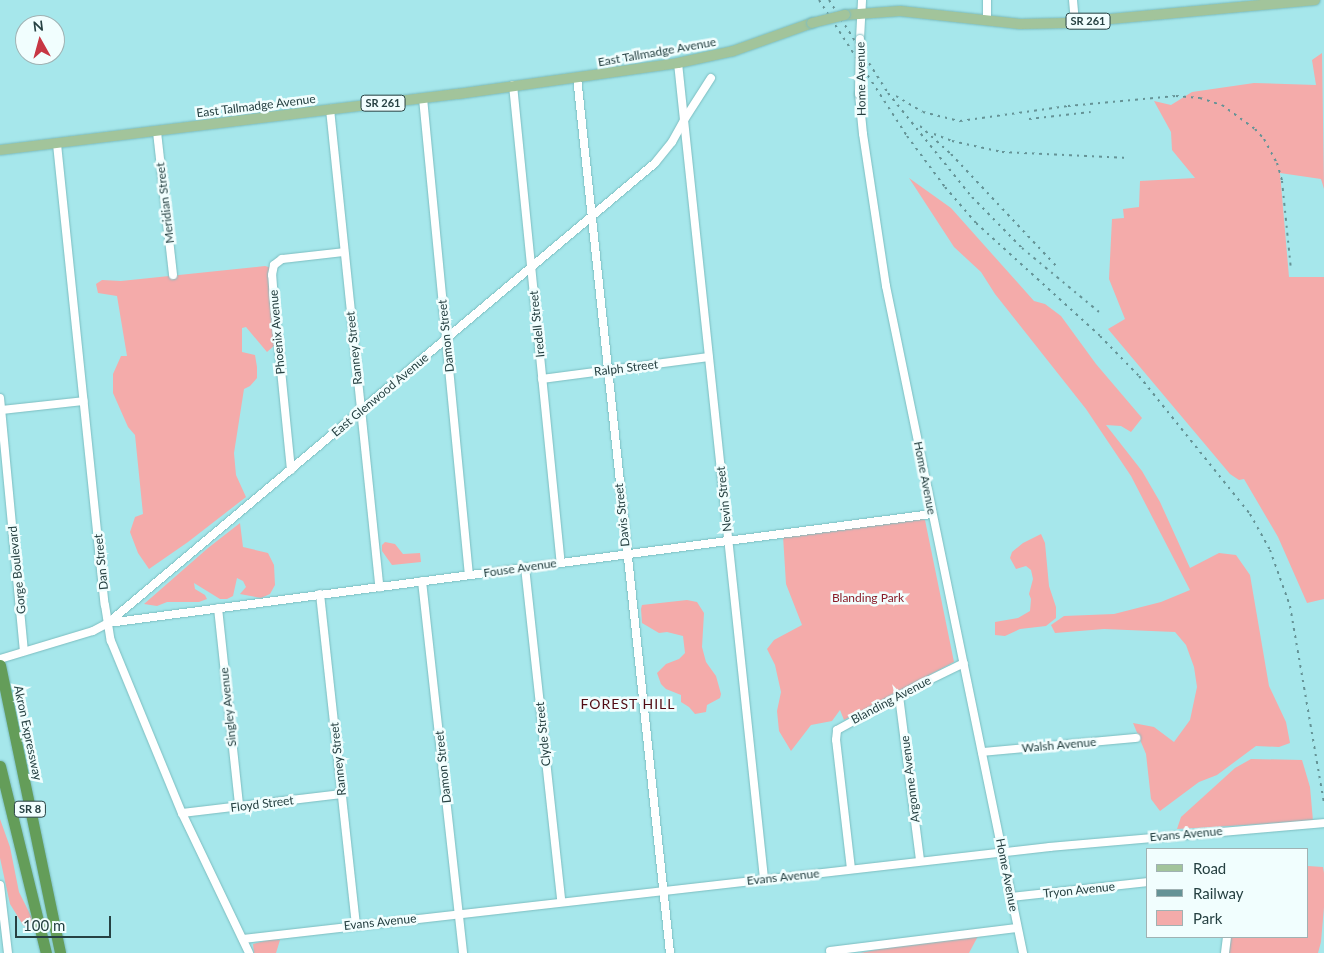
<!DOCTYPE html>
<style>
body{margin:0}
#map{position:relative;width:1324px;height:953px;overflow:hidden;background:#a6e7eb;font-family:Lato,sans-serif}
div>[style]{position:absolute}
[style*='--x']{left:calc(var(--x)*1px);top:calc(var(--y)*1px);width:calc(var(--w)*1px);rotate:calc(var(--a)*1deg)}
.green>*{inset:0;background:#f4abaa}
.roads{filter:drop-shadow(0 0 1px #7cbdc0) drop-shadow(0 0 1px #7cbdc0)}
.minor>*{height:8px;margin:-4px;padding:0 4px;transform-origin:4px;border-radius:4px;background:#fff}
.major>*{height:10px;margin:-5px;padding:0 5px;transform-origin:5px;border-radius:5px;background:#a2c49b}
.highway>*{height:11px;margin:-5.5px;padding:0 5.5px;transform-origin:5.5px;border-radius:5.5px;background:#649d59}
.rail>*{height:2px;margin-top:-1px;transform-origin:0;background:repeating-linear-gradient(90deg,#659396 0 2.5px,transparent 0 7.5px)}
.bridges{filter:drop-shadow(0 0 1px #7cbdc0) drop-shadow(0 0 1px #7cbdc0)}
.minor-bridge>*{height:8px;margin:-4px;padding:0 4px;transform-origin:4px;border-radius:4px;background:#fff}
.major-bridge>*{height:10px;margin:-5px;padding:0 5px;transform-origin:5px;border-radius:5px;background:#a2c49b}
span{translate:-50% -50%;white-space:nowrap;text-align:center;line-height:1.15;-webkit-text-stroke:5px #f1fefe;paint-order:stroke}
.shield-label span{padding:1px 4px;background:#f1fefe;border:1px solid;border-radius:4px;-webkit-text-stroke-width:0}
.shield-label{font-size:11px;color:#264142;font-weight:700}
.street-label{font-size:12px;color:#264142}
.park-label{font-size:12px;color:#891d29}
.neighbourhood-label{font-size:14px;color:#510b13;letter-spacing:1px}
.legend{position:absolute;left:1146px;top:848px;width:162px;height:90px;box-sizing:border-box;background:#f1fefe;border:1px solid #a0b2b3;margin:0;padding:6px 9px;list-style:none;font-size:15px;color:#264142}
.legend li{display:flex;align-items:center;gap:10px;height:25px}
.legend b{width:25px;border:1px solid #a0b2b3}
.north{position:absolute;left:15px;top:15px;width:50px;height:50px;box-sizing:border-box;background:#f1fefe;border:1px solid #a0b2b3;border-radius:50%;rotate:353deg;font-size:14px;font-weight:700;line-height:20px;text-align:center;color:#264142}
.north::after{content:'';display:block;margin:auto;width:18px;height:22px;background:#c73744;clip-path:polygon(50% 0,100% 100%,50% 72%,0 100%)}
.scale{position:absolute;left:15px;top:916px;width:96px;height:22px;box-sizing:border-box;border:2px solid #264142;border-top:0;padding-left:6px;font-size:15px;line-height:18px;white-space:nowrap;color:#264142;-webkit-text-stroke:4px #f1fefe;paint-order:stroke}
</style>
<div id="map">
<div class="green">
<div style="clip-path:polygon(1322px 53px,1324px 189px,1321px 179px,1280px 173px,1289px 277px,1324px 277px,1324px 599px,1307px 603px,1278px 537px,1244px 479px,1239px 480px,1230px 474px,1108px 329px,1125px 319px,1109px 279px,1112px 219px,1124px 218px,1123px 209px,1139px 207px,1140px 181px,1195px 178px,1172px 150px,1171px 132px,1154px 101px,1171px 105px,1192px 92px,1254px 83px,1316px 85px,1312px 60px)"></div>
<div style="clip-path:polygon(909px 178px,951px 208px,1034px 301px,1045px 304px,1061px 316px,1096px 364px,1142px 418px,1131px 432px,1121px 426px,1106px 425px,1142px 471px,1160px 502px,1190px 568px,1219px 553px,1236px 555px,1250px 575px,1269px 686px,1286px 722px,1290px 743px,1279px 747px,1256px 746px,1217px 775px,1199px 782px,1160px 811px,1151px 799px,1146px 754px,1133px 723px,1154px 727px,1174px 742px,1190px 720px,1197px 687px,1194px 667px,1186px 645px,1175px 632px,1104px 629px,1055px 633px,1051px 625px,1064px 616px,1114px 614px,1161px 602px,1190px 590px,1131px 476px,1086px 409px,995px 294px,981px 272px,954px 247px)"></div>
<div style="clip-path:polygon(265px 266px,272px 268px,276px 344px,267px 352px,246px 327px,242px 328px,242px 352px,255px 355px,257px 367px,257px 378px,250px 386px,244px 389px,234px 453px,236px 475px,246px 497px,188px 542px,149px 569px,138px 553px,130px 532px,135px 517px,143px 514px,135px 435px,128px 427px,113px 393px,113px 374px,121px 356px,127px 356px,117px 296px,98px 293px,96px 284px,102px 280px,121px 281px)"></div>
<div style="clip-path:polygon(922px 519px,925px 520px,954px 662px,844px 720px,840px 710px,832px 721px,811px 725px,791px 751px,779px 731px,777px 711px,781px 692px,775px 665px,767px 649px,774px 640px,802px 625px,786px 584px,783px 536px)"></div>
<div style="clip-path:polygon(240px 523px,243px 547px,268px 553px,274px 565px,275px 585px,270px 594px,261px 598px,240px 594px,246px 587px,243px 581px,237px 578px,233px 596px,227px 599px,220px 599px,194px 583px,195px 589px,205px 595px,207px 599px,199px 602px,167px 602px,157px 606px,144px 604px,208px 548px)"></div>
<div style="clip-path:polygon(1041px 534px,1045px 543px,1049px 586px,1056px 607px,1056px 618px,1046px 626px,1020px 629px,1005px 636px,995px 635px,995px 622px,1018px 618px,1030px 611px,1031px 599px,1029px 594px,1033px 579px,1031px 570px,1026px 566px,1016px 569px,1010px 558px,1012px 552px,1023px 543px)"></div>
<div style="clip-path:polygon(385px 542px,395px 544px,403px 554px,420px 553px,421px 562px,392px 565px,382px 551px,382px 545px)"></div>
<div style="clip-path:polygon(687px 600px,697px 602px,704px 613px,702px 647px,706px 662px,716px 676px,721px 694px,720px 698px,707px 705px,706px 712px,695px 714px,689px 707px,681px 702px,681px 695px,666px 689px,661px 684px,657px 673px,666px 664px,679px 659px,685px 653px,683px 636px,667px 632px,659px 633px,642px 623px,641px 609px,642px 605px)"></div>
<div style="clip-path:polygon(1251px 759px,1302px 760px,1310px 787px,1313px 821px,1177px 829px,1181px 817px,1235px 768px)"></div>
<div style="clip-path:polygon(0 819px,10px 847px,19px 892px,34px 922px,33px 926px,28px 928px,23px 925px,10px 904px,0 858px)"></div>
<div style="clip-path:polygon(1308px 866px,1323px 867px,1324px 873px,1324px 907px,1321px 942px,1318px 953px,1226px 953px,1230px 937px,1308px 937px)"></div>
<div style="clip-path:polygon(978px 936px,969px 953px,860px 953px,905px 944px)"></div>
<div style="clip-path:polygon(272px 939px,280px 940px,276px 953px,254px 953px,253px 944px)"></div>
</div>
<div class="roads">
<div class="minor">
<div style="--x:987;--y:0;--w:21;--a:90"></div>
<div style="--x:1073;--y:0;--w:23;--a:85"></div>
<div style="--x:860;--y:39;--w:39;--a:-87"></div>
<div style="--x:577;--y:77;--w:881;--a:83.94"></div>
<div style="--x:711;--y:78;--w:50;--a:122.7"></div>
<div style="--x:684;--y:120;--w:763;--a:83.98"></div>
<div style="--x:513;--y:85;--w:479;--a:84.3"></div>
<div style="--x:859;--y:94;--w:40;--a:84.3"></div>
<div style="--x:863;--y:134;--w:154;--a:81.4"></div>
<div style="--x:886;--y:286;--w:681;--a:78.39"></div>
<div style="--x:423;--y:98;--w:479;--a:84.5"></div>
<div style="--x:330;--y:109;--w:481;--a:84.1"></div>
<div style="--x:157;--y:132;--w:144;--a:83.6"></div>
<div style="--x:57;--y:144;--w:463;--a:84.1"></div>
<div style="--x:105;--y:605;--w:36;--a:81"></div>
<div style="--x:111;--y:641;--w:186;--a:67.6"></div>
<div style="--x:182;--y:813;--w:155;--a:64.4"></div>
<div style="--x:542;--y:379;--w:168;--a:-7.5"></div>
<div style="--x:0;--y:398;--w:254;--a:84.6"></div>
<div style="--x:1;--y:410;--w:83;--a:-6.2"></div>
<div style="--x:291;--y:470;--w:170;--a:-95.7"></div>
<div style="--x:274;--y:301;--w:26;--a:-94"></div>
<div style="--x:272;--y:275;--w:10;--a:-79"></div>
<div style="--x:274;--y:265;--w:10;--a:-37"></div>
<div style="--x:282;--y:259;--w:62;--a:-6.4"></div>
<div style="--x:525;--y:567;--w:336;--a:83.8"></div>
<div style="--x:422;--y:581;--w:374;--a:83.7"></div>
<div style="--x:320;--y:594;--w:332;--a:83.8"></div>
<div style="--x:218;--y:608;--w:199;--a:83.9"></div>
<div style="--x:108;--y:623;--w:831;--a:-7.54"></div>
<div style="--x:0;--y:659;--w:97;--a:-16.8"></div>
<div style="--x:93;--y:631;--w:17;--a:-28"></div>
<div style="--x:108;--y:623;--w:715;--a:-40.06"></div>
<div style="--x:655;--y:163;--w:27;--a:-51"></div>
<div style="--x:672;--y:142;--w:25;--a:-61"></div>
<div style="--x:684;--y:120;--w:57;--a:-96"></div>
<div style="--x:899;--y:696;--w:166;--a:82.7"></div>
<div style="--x:982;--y:752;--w:155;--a:-5.2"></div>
<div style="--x:182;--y:813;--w:161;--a:-6.8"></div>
<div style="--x:851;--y:869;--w:130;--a:-96.6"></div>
<div style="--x:836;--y:740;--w:10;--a:-84"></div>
<div style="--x:837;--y:730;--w:91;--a:-28.8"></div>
<div style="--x:917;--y:686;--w:52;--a:-26.1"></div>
<div style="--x:0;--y:885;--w:68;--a:83.3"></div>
<div style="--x:1011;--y:897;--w:138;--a:-6.2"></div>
<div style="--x:243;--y:939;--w:812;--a:-6.5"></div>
<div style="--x:1050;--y:847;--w:275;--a:-5"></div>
<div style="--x:830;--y:951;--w:188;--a:-7"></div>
<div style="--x:1225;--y:953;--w:16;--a:-83"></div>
</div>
<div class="major">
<div style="--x:845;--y:15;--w:55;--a:-4.2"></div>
<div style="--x:900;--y:11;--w:121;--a:6.2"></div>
<div style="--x:1020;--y:24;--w:47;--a:-1.2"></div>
<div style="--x:1067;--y:23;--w:249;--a:-5.3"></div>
<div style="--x:0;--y:150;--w:461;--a:-7"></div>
<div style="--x:458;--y:94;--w:222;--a:-8"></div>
<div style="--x:678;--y:63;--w:56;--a:-12.3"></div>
<div style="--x:733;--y:51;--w:84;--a:-19.5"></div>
</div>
<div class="highway">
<div style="--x:0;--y:665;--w:294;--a:78.2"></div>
<div style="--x:0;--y:766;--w:193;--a:76.2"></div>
</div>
</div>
<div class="rail">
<div style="--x:819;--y:0;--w:162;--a:57.1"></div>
<div style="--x:907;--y:136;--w:64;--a:53.3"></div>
<div style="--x:945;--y:187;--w:48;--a:49.3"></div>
<div style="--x:976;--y:223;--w:168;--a:42.3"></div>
<div style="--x:1100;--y:336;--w:56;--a:45.7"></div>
<div style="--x:1139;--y:376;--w:177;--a:51.2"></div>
<div style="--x:1250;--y:514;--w:41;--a:60.9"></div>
<div style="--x:1270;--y:550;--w:59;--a:70.3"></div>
<div style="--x:1290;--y:606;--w:200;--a:80.2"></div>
<div style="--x:829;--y:0;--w:110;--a:57.6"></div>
<div style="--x:888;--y:93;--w:134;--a:51.1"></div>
<div style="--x:972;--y:197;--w:71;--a:45.6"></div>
<div style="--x:1022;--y:248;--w:100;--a:39.7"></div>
<div style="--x:896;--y:96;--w:31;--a:31"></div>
<div style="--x:923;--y:112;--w:38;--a:14"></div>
<div style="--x:960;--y:121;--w:109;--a:-7.9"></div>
<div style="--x:1068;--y:106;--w:108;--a:-5.3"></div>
<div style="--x:1176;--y:96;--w:24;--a:5"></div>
<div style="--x:1200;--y:98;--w:23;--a:18"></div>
<div style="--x:1222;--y:105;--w:41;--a:36"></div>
<div style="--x:1255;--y:129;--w:13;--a:48"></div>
<div style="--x:1264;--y:139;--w:27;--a:62"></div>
<div style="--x:1277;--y:163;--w:19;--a:74"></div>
<div style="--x:1282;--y:181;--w:88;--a:84.2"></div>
<div style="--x:1029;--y:119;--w:62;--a:-6.4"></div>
<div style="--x:920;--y:126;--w:42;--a:42.1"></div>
<div style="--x:951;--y:154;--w:154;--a:46.8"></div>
<div style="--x:934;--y:134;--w:19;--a:21"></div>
<div style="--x:952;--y:141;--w:51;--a:12.4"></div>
<div style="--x:1002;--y:152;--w:127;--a:2.7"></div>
</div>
<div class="bridges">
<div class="minor-bridge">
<div style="--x:859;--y:94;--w:55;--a:-89"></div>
</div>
<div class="major-bridge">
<div style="--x:812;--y:23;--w:34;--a:-14"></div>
</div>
</div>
<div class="shield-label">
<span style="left:1088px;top:21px">SR 261</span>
<span style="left:383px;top:103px">SR 261</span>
<span style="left:30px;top:809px">SR 8</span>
</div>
<div class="street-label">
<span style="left:657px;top:52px;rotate:-10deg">East Tallmadge Avenue</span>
<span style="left:861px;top:79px;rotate:-91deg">Home Avenue</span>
<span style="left:256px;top:106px;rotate:-7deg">East Tallmadge Avenue</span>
<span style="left:165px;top:203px;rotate:-97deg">Meridian Street</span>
<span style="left:537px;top:324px;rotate:-96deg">Iredell Street</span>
<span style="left:277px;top:332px;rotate:-95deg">Phoenix Avenue</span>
<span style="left:446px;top:336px;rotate:-96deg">Damon Street</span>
<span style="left:354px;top:348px;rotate:-96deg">Ranney Street</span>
<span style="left:626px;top:368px;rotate:-7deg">Ralph Street</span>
<span style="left:380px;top:395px;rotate:-40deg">East Glenwood Avenue</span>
<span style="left:925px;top:478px;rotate:79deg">Home Avenue</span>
<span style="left:724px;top:499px;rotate:-96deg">Nevin Street</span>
<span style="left:622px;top:515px;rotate:-96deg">Davis Street</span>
<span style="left:101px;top:562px;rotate:-96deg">Dan Street</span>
<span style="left:520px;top:568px;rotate:-8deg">Fouse Avenue</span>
<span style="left:17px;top:570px;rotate:-96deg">Gorge Boulevard</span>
<span style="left:891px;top:700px;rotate:-28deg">Blanding Avenue</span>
<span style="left:228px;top:707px;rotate:-96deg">Singley Avenue</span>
<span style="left:28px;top:733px;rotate:78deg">Akron Expressway</span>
<span style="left:543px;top:734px;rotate:-96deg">Clyde Street</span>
<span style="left:1059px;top:745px;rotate:-5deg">Walsh Avenue</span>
<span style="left:338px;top:759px;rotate:-96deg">Ranney Street</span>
<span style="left:443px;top:767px;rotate:-96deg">Damon Street</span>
<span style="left:910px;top:779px;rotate:-97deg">Argonne Avenue</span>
<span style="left:262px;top:804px;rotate:-7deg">Floyd Street</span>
<span style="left:1186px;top:834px;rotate:-5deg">Evans Avenue</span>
<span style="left:1007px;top:875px;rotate:79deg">Home Avenue</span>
<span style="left:783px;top:877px;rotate:-6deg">Evans Avenue</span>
<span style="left:1079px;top:890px;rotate:-6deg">Tryon Avenue</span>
<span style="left:380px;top:922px;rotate:-6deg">Evans Avenue</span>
</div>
<div class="park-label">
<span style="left:868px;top:598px">Blanding Park</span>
</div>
<div class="neighbourhood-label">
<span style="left:628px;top:704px">FOREST HILL</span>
</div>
<ul class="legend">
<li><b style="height:6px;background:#a2c49b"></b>Road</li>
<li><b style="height:6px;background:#659396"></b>Railway</li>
<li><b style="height:14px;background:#f4abaa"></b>Park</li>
</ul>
<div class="north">N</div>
<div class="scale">100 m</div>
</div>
